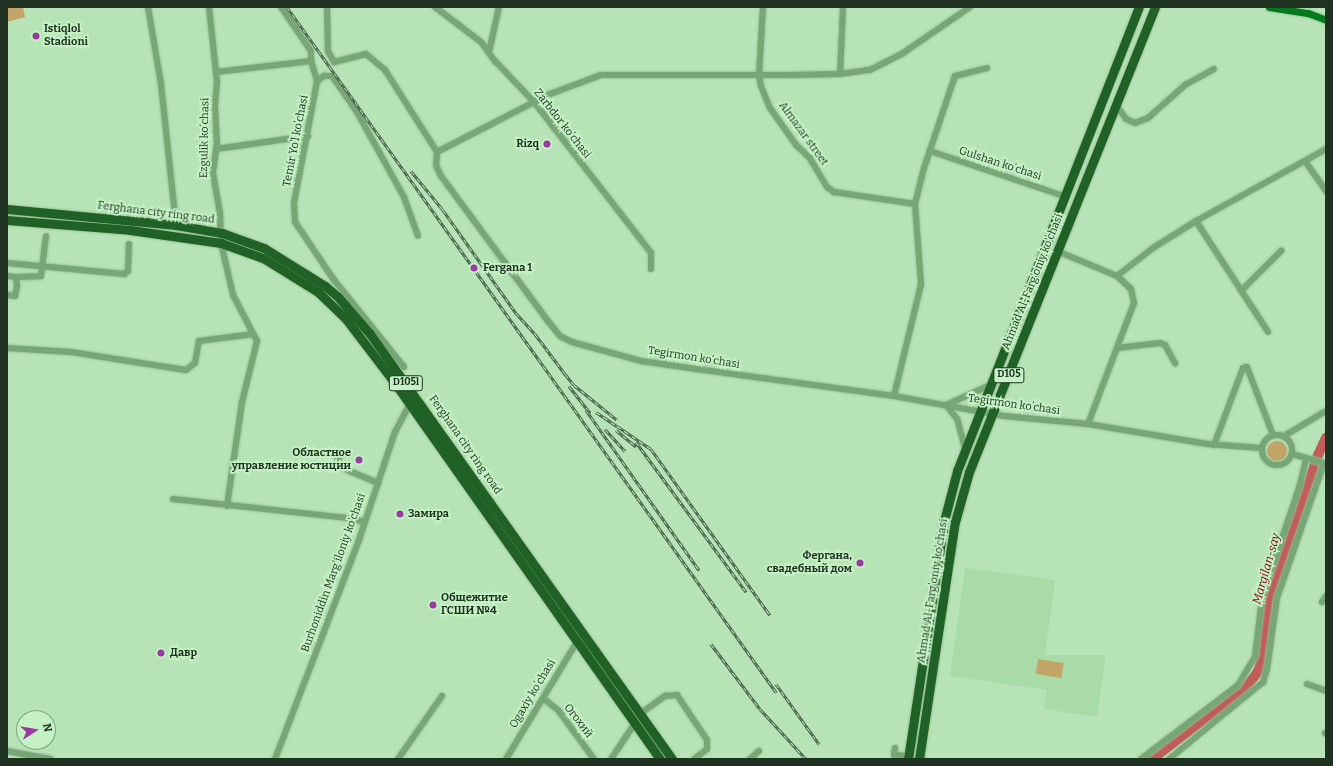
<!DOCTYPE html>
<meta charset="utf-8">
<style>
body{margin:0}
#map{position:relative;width:1333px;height:766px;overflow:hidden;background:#b7e4b7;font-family:Bitter,serif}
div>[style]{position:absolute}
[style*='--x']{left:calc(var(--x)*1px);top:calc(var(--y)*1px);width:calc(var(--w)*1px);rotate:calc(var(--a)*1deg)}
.built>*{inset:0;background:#a8dba8}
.green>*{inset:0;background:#c1a466;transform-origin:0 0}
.round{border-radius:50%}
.river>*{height:10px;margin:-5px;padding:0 5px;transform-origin:5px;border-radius:5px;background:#c05d58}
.roads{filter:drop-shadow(0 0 1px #99c099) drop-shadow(0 0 1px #99c099)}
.minor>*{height:6px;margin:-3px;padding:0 3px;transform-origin:3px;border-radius:3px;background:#77a677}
.minor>.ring{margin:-3px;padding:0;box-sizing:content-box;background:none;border:6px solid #77a677;border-radius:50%}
.major>*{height:7px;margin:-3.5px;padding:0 3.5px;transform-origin:3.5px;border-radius:3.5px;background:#007a1c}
.highway>*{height:9px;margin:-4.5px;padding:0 4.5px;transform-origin:4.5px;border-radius:4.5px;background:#206126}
.rail>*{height:3px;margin-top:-1.5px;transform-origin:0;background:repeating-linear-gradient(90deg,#c4f2c4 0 4.5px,#465f47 0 9px);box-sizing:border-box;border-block:1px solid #465f47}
.dots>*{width:11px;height:11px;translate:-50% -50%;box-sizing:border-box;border:2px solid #c4f2c4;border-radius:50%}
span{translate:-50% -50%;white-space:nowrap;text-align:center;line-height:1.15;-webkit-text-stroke:3.5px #c4f2c4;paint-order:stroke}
.shield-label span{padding:1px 3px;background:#c4f2c4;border:1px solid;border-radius:3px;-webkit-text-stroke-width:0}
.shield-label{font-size:10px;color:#1f3120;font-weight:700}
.poi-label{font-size:11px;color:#1f3120;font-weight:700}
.left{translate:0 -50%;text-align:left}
.right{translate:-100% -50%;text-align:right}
.street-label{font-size:11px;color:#1f3120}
.water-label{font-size:12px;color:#850011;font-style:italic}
.frame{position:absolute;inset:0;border:8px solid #1f3120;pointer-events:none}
.north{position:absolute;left:16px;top:710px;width:40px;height:40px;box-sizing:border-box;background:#c4f2c4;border:1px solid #82a582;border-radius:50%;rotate:78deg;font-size:11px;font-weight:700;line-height:16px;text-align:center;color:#1f3120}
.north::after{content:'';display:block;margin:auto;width:14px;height:18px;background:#9a39a1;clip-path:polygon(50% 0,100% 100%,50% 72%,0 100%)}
</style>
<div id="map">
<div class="built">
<div style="clip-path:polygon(965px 568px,1055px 580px,1045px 655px,1106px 655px,1097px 717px,1044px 709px,1047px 690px,950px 676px)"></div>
</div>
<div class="green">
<div style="clip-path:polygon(7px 7px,23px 7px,25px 17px,7px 22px)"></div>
<div class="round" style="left:1267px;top:441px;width:20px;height:20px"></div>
<div style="left:1038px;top:659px;width:26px;height:15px;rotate:9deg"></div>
</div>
<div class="river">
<div style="--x:1152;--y:759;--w:117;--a:-37.4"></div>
<div style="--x:1245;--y:688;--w:21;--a:-51"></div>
<div style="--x:1258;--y:672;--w:17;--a:-73"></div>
<div style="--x:1263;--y:656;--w:53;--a:-84.6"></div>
<div style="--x:1268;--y:603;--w:19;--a:-74"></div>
<div style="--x:1273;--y:585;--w:138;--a:-70.9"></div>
<div style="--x:1318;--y:455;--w:19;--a:-65"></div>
</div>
<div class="roads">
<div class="minor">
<div style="--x:148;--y:7;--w:78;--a:80.4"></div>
<div style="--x:161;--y:84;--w:142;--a:83.9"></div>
<div style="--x:209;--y:7;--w:75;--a:83.9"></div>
<div style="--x:217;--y:82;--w:24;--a:95"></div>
<div style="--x:215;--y:106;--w:38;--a:87"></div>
<div style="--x:217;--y:144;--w:29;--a:98"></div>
<div style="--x:213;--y:173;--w:41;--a:80.1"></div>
<div style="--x:220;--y:213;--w:30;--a:88"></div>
<div style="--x:221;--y:243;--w:53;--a:77"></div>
<div style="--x:233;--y:295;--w:52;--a:62.4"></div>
<div style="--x:257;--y:341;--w:63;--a:103.8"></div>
<div style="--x:242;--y:402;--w:105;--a:98.2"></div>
<div style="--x:281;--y:7;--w:53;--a:55.7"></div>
<div style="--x:311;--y:51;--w:10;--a:90"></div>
<div style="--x:311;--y:61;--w:21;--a:73"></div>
<div style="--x:327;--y:7;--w:44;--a:88.7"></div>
<div style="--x:328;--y:51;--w:13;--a:61"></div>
<div style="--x:334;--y:62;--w:33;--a:-14"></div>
<div style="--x:366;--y:54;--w:25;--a:40"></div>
<div style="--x:385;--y:70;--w:97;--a:57.6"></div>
<div style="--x:437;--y:152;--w:13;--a:94"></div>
<div style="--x:436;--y:165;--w:12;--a:66"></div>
<div style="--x:441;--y:176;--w:180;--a:53.6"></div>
<div style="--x:548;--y:321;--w:19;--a:51"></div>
<div style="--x:560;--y:336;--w:13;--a:27"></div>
<div style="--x:572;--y:342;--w:72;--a:15.4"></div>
<div style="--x:641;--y:361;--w:49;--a:8.3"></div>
<div style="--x:689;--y:368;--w:207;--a:7.8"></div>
<div style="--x:894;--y:396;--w:112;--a:10.3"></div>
<div style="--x:1004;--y:416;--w:84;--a:5.4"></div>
<div style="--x:1088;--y:424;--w:121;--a:9.5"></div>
<div style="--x:1207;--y:444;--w:54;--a:4.2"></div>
<div style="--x:435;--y:7;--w:58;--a:37.3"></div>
<div style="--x:481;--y:42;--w:24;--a:54"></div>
<div style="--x:495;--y:61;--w:57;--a:46.4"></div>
<div style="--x:534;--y:102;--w:191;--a:52.2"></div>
<div style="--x:651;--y:253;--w:16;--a:90"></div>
<div style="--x:763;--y:7;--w:68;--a:93.4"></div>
<div style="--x:759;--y:75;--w:11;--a:80"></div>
<div style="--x:761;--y:86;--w:24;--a:68"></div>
<div style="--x:770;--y:108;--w:45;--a:54.9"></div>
<div style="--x:796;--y:145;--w:18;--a:43"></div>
<div style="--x:809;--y:157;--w:35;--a:59"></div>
<div style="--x:827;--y:187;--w:9;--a:36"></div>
<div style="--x:834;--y:192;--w:82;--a:8.4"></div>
<div style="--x:489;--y:52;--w:46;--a:-77.5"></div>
<div style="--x:216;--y:72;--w:96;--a:-6.6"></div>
<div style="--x:840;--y:74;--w:67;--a:-87.4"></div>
<div style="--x:1116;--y:105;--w:17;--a:54"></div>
<div style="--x:1126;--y:119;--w:10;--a:24"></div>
<div style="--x:1135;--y:123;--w:14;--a:-21"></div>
<div style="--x:1148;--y:118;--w:50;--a:-41.7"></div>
<div style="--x:1185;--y:85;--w:33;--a:-29"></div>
<div style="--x:216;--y:149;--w:93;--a:-8"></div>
<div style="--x:930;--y:151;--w:141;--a:18.6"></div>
<div style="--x:437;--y:152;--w:127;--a:-27.2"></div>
<div style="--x:550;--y:94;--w:54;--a:-20.4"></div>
<div style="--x:601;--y:75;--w:191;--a:0"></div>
<div style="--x:792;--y:75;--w:48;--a:-1.2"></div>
<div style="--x:840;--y:74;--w:30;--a:-8"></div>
<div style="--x:870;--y:70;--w:37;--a:-27"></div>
<div style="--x:903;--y:53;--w:81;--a:-34.5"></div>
<div style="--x:1305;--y:161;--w:37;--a:55"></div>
<div style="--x:1196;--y:221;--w:132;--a:57"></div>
<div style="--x:1057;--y:251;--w:65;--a:22.6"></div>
<div style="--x:1117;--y:276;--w:46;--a:-37.9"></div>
<div style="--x:1153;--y:248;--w:51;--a:-32.1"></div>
<div style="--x:1196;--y:221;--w:149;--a:-29"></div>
<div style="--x:7;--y:263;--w:118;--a:5.4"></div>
<div style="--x:124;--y:274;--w:5;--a:-37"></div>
<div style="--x:128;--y:271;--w:27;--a:-88"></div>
<div style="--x:7;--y:276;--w:9;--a:6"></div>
<div style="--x:16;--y:277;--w:9;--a:84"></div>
<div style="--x:17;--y:286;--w:10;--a:101"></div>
<div style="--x:15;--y:296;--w:8;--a:-173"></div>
<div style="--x:16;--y:277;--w:25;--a:-2"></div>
<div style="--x:41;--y:276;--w:40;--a:-82.9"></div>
<div style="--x:1241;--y:291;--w:57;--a:-45"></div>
<div style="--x:7;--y:348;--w:64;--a:3.6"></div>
<div style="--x:71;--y:352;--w:116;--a:8.9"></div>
<div style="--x:186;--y:370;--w:11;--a:-38"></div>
<div style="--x:195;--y:363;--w:22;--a:-80"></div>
<div style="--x:199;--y:341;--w:55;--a:-7.3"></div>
<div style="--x:1117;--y:348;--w:43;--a:-6.6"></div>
<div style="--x:1160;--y:343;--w:5;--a:22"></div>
<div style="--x:1165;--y:345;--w:21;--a:61"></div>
<div style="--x:404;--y:367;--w:112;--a:-128.8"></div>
<div style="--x:334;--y:280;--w:70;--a:-123.9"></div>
<div style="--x:295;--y:222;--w:19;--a:-93"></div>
<div style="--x:294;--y:203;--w:124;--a:-79.3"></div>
<div style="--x:317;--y:81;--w:9;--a:-36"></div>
<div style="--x:324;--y:76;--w:8;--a:0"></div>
<div style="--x:332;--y:76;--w:44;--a:55.2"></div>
<div style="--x:357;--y:112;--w:97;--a:61.1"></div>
<div style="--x:404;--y:197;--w:41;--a:70.3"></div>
<div style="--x:894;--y:396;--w:115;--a:-76.4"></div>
<div style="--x:921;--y:284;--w:80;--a:-94.3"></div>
<div style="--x:915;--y:204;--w:37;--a:-76"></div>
<div style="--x:924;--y:168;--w:97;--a:-71.4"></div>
<div style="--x:955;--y:76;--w:33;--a:-14"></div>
<div style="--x:1088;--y:424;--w:129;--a:-69.2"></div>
<div style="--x:1134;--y:303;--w:14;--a:-102"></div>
<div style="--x:1131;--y:289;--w:19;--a:-137"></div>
<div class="ring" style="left:1262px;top:435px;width:24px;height:24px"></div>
<div style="--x:1284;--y:436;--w:49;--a:-30.8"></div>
<div style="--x:1214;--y:445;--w:82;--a:-69.4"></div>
<div style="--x:1243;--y:368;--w:4;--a:-14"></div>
<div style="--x:1247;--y:367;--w:73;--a:69.1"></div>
<div style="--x:965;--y:448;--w:30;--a:-105"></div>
<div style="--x:957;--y:419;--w:18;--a:-128"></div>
<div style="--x:946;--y:405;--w:48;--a:-24.4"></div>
<div style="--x:1292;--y:454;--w:35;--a:16"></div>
<div style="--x:340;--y:456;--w:10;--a:119"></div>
<div style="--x:335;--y:465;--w:47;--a:22.7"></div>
<div style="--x:173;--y:499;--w:177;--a:6.2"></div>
<div style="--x:349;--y:518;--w:16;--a:14"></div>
<div style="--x:1322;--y:602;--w:7;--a:-56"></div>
<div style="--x:1307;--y:684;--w:20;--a:20"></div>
<div style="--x:543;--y:698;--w:19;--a:39"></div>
<div style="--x:558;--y:710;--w:61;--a:53.7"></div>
<div style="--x:640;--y:714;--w:31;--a:-36"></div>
<div style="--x:665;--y:696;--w:12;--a:-5"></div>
<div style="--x:677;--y:695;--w:54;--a:56.3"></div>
<div style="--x:707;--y:740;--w:9;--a:90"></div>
<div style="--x:707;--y:749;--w:16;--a:142"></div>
<div style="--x:1325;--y:733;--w:1;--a:45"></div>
<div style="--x:895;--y:748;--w:7;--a:98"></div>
<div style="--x:894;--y:755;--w:14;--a:4"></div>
<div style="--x:7;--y:751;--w:44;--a:10.5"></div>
<div style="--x:275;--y:759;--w:235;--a:-69"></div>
<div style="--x:359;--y:540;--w:114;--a:-71.6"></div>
<div style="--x:395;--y:432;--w:34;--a:-62"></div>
<div style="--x:398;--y:759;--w:77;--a:-55.1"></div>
<div style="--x:506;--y:759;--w:139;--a:-58.8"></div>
<div style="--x:611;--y:759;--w:43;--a:-56.3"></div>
<div style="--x:750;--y:759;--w:12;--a:-42"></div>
<div style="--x:1141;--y:759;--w:122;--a:-37.3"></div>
<div style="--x:1238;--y:685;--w:33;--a:-59"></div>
<div style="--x:1255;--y:657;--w:59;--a:-83.2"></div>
<div style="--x:1262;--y:598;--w:116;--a:-71.4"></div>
<div style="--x:1299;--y:488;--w:30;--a:-76"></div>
<div style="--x:1169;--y:759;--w:122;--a:-39.3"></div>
<div style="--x:1263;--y:682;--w:14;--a:-73"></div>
<div style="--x:1267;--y:669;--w:72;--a:-82"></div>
<div style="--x:1277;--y:598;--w:143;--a:-70.8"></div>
</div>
<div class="major">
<div style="--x:1269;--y:7;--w:39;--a:9"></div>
<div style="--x:1308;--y:13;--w:19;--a:21"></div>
</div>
<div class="highway">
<div style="--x:7;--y:209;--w:170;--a:5.4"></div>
<div style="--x:176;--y:225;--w:47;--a:9.9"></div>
<div style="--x:222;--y:233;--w:45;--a:19.7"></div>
<div style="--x:264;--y:248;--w:72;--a:31.9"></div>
<div style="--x:325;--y:286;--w:17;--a:40"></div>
<div style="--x:338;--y:297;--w:49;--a:49.1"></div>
<div style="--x:370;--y:334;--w:521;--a:54.6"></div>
<div style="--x:7;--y:220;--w:123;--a:4.6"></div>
<div style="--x:130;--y:230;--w:92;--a:8.1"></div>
<div style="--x:221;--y:243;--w:45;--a:19.7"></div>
<div style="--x:263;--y:258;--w:65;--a:31.7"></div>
<div style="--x:318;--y:292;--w:39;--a:44"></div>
<div style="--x:346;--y:319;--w:79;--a:52.7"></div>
<div style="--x:394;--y:382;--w:461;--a:54.8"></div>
<div style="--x:908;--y:759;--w:241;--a:-81.4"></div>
<div style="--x:944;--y:521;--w:52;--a:-75.4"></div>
<div style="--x:957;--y:471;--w:498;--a:-68.6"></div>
<div style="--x:919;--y:759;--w:240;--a:-81.4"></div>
<div style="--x:955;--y:522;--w:52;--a:-74.4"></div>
<div style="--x:969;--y:472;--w:501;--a:-68.2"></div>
</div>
</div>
<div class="rail">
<div style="--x:287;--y:7;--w:842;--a:54.48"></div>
<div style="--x:411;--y:171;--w:50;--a:50.6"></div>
<div style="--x:443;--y:210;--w:126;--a:54.7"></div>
<div style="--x:516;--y:313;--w:28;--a:48"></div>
<div style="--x:535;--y:334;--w:50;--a:53.1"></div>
<div style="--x:565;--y:374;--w:14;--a:51"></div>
<div style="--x:574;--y:385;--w:55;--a:39.1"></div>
<div style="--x:569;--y:386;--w:34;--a:52"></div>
<div style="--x:586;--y:410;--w:196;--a:54.8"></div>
<div style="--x:596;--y:412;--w:25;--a:34"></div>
<div style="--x:617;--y:426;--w:41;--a:34.1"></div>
<div style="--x:651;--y:449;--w:204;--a:54.4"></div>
<div style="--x:605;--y:429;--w:30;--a:48"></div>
<div style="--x:616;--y:430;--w:26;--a:40"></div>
<div style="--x:636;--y:442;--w:186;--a:53.7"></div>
<div style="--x:711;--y:644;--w:81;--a:53"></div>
<div style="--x:760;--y:709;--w:68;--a:47.4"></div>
<div style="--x:776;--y:684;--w:74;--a:54.4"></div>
</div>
<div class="dots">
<div style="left:36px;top:36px;background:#9a39a1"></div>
<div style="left:547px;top:144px;background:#9a39a1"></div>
<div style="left:474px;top:268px;background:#9a39a1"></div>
<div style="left:359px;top:460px;background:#9a39a1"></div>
<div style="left:400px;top:514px;background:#9a39a1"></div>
<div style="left:860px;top:563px;background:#9a39a1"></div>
<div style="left:433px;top:605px;background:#9a39a1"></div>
<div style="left:161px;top:653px;background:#9a39a1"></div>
</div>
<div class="shield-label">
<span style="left:1009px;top:375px">D105</span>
<span style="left:406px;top:383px">D105l</span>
</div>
<div class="poi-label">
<span class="left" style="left:44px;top:36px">Istiqlol<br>Stadioni</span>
<span class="right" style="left:539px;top:144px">Rizq</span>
<span class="left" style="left:483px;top:268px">Fergana 1</span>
<span class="right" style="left:351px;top:460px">Областное<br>управление юстиции</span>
<span class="left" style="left:408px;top:514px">Замира</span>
<span class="right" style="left:852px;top:563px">Фергана,<br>свадебный дом</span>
<span class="left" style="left:441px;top:605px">Общежитие<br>ГСШИ №4</span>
<span class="left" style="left:170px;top:653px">Давр</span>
</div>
<div class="street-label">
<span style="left:562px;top:124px;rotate:52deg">Zarbdor koʻchasi</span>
<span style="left:803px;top:134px;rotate:54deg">Almazar street</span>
<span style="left:205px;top:138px;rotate:-89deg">Ezgulik koʻchasi</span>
<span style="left:296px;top:141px;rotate:-79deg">Temir Yoʻl koʻchasi</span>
<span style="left:1000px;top:164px;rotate:18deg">Gulshan koʻchasi</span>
<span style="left:156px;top:213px;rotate:7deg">Ferghana city ring road</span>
<span style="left:1033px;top:282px;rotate:-68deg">Ahmad Al-Farg'oniy ko'chasi</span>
<span style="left:694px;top:358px;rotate:9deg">Tegirmon koʻchasi</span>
<span style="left:1014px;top:405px;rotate:8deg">Tegirmon koʻchasi</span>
<span style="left:465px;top:445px;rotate:55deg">Ferghana city ring road</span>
<span style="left:334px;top:573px;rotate:-70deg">Burhoniddin Marg'iloniy ko'chasi</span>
<span style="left:933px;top:591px;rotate:-81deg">Ahmad Al-Farg'oniy ko'chasi</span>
<span style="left:533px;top:694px;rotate:-59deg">Ogaxiy koʻchasi</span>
<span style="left:578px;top:721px;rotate:52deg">Огохий</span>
</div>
<div class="water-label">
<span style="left:1267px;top:569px;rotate:-74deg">Margilan-say</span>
</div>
<div class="frame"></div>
<div class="north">N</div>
</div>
